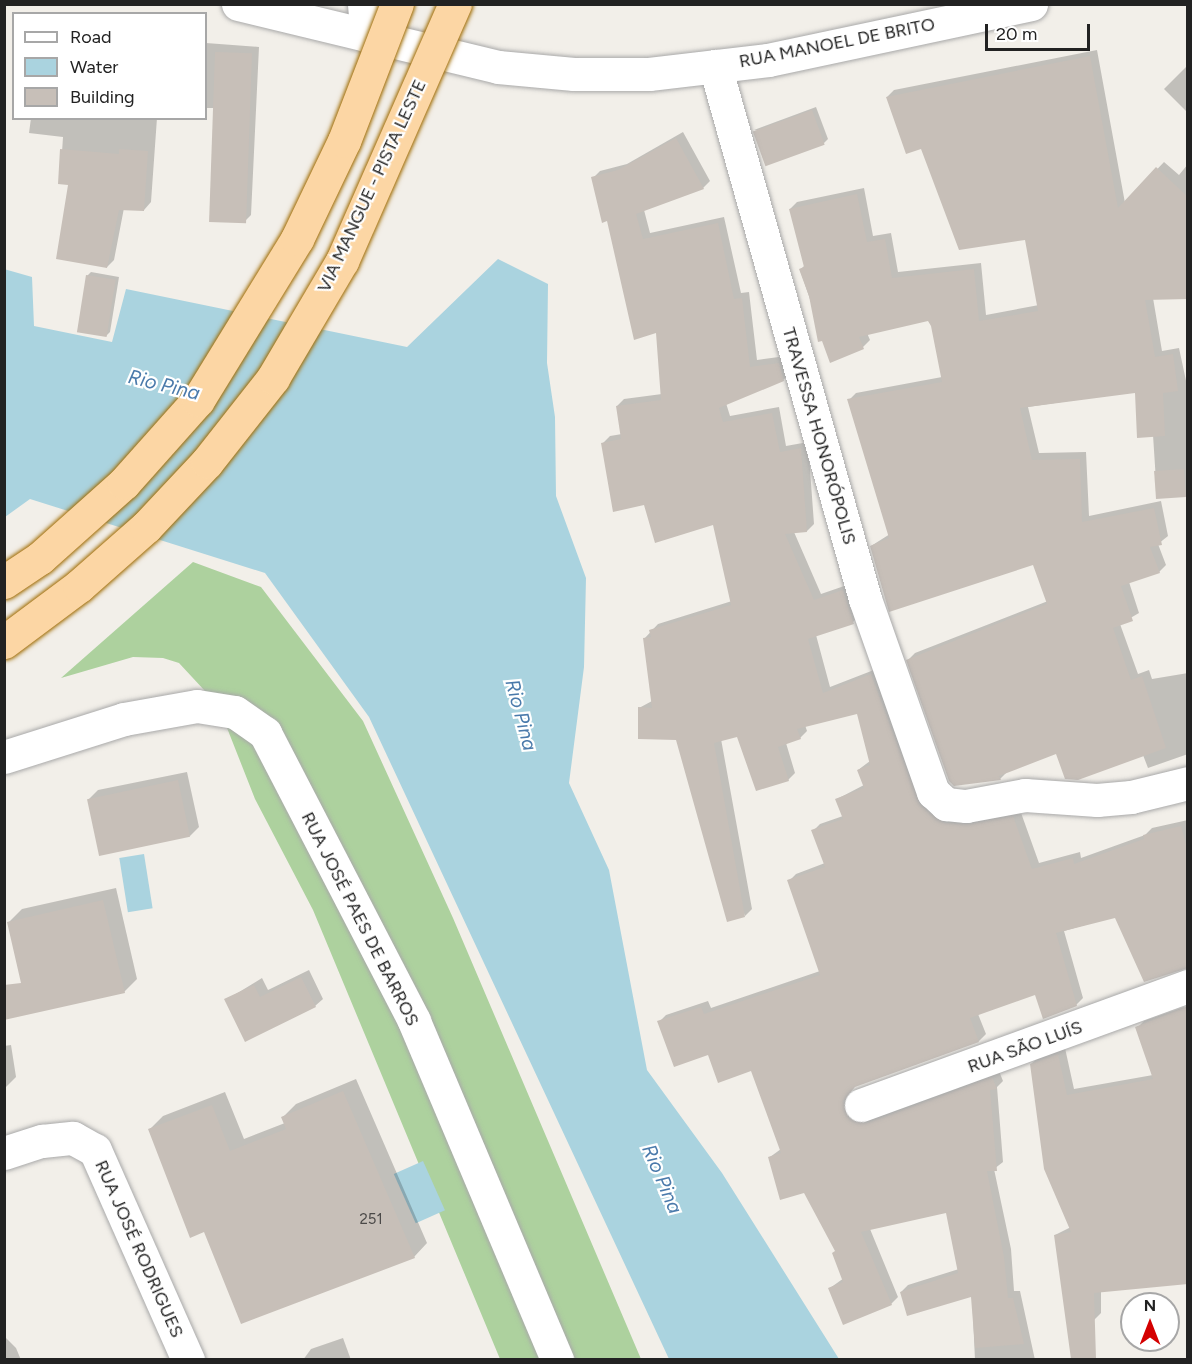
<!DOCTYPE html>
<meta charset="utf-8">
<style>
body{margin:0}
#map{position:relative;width:1192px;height:1364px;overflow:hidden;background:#f2efe9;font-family:Figtree,sans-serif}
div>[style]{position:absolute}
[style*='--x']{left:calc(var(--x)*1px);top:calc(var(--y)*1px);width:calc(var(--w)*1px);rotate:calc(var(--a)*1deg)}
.forest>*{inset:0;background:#add19e}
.water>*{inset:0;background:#aad3df;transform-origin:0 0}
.shadow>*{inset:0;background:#0003}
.building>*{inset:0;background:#c7bfb8;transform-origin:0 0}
.roads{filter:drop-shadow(0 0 2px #a9a9a9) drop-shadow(0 0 2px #a9a9a9)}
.minor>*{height:33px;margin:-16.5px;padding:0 16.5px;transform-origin:16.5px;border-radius:16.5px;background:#fff}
.tertiary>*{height:33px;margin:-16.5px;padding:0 16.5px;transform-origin:16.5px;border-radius:16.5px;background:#fff}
.bridges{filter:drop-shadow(0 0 2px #a06b00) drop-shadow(0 0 2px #a06b00)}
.primary-bridge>*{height:33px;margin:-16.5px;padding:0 16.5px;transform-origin:16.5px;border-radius:16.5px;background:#fcd6a4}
span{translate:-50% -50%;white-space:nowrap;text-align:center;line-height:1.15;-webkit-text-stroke:4.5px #fff;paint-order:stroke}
.number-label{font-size:15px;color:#4b4948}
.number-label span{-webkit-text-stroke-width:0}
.street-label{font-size:18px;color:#222}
.water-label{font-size:20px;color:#4a7aab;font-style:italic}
.frame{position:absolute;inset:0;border:6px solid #222;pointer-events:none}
.legend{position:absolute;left:12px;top:12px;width:195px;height:108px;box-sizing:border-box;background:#fff;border:2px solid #a7a7a7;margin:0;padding:8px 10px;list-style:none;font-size:18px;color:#222}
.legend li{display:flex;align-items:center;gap:12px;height:30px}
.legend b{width:30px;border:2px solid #a7a7a7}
.north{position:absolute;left:1120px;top:1292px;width:60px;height:60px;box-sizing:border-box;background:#fff;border:2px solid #a7a7a7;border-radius:50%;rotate:0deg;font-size:16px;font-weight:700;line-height:24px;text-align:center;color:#222}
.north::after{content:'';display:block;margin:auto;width:21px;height:27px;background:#d40000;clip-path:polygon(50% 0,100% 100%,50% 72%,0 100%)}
.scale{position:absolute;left:985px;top:24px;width:105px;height:27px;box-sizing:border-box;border:3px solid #222;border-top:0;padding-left:8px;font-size:18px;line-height:21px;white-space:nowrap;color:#222;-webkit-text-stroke:4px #fff;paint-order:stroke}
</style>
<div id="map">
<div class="forest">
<div style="clip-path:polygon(193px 562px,261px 587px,363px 721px,453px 918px,641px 1359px,500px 1359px,313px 910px,255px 799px,218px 705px,179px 663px,163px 658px,133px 657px,61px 678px)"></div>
</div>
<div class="water">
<div style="clip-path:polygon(498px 259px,548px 284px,547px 363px,555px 417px,556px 496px,586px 578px,584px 667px,569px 783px,609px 870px,647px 1070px,722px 1173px,839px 1359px,669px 1359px,369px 717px,265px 573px,30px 499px,5px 517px,4px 269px,32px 277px,34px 326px,112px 342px,126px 289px,407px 347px)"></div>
<div style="left:144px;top:854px;width:55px;height:25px;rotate:81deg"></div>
<div style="left:423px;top:1161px;width:54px;height:32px;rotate:66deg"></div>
</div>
<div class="shadow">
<div style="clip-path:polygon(206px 43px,259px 47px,251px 215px,244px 222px,214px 108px,206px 108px)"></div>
<div style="clip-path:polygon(1097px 50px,1125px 203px,1164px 162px,1179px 175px,1188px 164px,1188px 298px,1153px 298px,1162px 351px,1179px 348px,1188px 390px,1188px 496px,1157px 497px,1153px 435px,1136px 391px,1028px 407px,1039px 453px,1086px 452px,1089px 516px,1161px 501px,1168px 536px,1158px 544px,1166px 565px,1159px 572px,1129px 582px,1139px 613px,1120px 624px,1138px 674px,1149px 670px,1152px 679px,1188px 673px,1188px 754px,1148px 768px,1143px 755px,1057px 752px,1007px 772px,1000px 779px,908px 660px,915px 653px,1048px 601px,1034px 563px,871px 546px,890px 534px,849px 400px,856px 393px,942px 377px,932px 325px,929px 319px,867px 333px,870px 340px,863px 347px,831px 361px,800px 270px,805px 265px,790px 209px,797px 202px,864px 188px,873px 236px,891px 233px,898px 272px,981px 263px,986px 315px,1039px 305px,1026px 239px,921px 148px,887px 97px,894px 90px)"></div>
<div style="clip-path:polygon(1188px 65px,1188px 113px,1164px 89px)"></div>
<div style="clip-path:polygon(816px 107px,828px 139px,824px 143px,754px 130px)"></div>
<div style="clip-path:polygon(31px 118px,157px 118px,151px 202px,144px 210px,124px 208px,114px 260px,107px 267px,70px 183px,60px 182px,63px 137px,29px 133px)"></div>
<div style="clip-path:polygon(683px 132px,710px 181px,703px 188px,644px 210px,650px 233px,724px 217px,741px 293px,749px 292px,757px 360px,786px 356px,791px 373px,783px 380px,726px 403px,730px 416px,779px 407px,786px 446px,808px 442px,814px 524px,807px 531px,794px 532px,821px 594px,850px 584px,860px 615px,853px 622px,816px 635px,830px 687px,879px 668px,927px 798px,1020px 810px,1039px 863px,1080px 852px,1081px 858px,1145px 835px,1152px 828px,1188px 820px,1188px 968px,1116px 916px,1064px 931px,1083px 998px,1076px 1005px,1036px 993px,978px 1014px,986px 1034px,979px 1041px,855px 1086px,849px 1093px,855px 1112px,999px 1071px,1003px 1081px,997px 1087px,1003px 1162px,994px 1169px,1011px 1249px,1014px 1291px,1020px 1291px,1035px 1360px,975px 1360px,972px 1295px,901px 1292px,908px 1285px,959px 1269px,947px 1211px,870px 1229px,898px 1297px,891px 1304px,830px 1288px,844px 1278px,837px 1250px,805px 1191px,770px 1157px,781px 1149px,752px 1070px,709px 1053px,659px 1022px,666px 1015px,708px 1001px,711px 1008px,820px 971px,789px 881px,796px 874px,825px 863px,813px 831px,820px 824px,843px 816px,837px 799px,864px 785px,858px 770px,870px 761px,859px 712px,805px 725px,807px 731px,800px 738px,786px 743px,795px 773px,788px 780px,738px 735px,721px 739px,752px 909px,745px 916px,677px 738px,639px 708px,652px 701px,644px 639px,658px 624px,732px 601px,714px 523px,645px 503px,614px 510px,603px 443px,610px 436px,622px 434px,617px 406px,624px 399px,662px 394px,658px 331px,593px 178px,600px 171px,627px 164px)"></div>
<div style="clip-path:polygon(91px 272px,119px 277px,110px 332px,106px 336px,87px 276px)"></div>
<div style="clip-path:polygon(187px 772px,199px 827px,190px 836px,89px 799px,98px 790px)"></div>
<div style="clip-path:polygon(116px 888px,137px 979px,124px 992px,9px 922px,22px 909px)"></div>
<div style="clip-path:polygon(309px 970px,323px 999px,315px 1006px,226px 1000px,262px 978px,268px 990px)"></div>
<div style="clip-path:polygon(1184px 1007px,1188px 1018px,1101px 1290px,1101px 1313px,1094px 1320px,1055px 1235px,1071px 1227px,1031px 1064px,1039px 1057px,1065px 1048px,1074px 1089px,1153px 1075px,1137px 1028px,1144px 1021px)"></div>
<div style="clip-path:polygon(11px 1045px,16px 1077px,4px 1089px,4px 1046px)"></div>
<div style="clip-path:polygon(356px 1079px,427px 1243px,414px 1257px,205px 1230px,150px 1129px,163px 1116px,225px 1092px,244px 1139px,285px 1123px,283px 1117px,296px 1104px)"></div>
<div style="clip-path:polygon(4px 1336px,16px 1348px,21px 1360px,4px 1360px)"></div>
<div style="clip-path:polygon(343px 1338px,351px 1360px,303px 1360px,311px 1349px)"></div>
</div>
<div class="building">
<div style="left:215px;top:52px;width:37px;height:170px;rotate:2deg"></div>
<div style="clip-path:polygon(1090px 56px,1118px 208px,1156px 167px,1188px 197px,1188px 299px,1145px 300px,1155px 357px,1173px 354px,1178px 391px,1163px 393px,1165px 436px,1137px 438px,1135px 393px,1020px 408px,1032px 460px,1080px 459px,1082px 522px,1154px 508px,1162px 545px,1150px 547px,1160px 573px,1121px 586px,1133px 621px,1113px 628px,1131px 680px,1142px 676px,1166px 748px,1078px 780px,1065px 779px,1056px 754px,999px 776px,1001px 780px,954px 786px,949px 781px,906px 660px,1047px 604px,1033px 565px,889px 612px,870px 546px,889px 538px,847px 399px,942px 382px,931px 326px,928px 321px,859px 337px,864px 349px,830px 363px,822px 341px,818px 342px,809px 296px,799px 269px,804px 267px,789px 209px,857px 194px,867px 242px,885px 239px,892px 278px,974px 269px,979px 321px,1038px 311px,1025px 240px,959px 250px,921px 149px,906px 154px,886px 97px)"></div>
<div style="left:812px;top:110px;width:37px;height:63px;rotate:70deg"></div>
<div style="clip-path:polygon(676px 138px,704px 189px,636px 214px,643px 239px,718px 223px,734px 299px,742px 298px,750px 367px,779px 363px,784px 381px,719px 408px,723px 422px,772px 413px,780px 452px,801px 448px,807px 532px,785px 534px,814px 600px,843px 590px,854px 624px,808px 639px,823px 693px,871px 674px,920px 805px,944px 823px,969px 824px,1013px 816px,1032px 869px,1073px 858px,1074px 864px,1144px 839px,1143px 835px,1181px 826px,1188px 851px,1188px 968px,1144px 982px,1115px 918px,1056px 933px,1077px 1006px,1043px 1019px,1035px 995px,970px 1018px,979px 1042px,855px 1087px,843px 1101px,849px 1119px,867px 1123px,992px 1077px,997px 1089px,990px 1090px,997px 1171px,987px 1171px,1004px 1257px,1008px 1298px,1013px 1298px,1024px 1344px,975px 1348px,971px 1297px,907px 1316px,900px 1292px,958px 1273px,946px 1213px,861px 1232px,892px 1305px,843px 1325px,828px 1288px,843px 1282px,832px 1253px,835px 1251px,804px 1193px,780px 1200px,768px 1157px,781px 1153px,751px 1071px,718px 1083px,708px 1055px,674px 1067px,657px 1021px,701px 1007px,704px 1014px,820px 975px,787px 880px,825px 867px,811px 830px,843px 819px,835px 799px,864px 788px,857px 770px,870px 765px,857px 714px,797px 729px,801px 739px,778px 747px,789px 781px,756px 791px,737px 737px,714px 743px,745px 917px,727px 922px,676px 740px,638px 739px,638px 707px,652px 708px,643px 638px,651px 637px,649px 630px,731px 605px,713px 525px,655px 543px,644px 505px,613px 512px,601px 443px,621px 439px,616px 406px,661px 400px,656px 333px,634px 340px,607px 221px,602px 223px,591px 177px,618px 170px)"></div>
<div style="clip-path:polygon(60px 149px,119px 154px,119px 149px,148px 151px,144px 211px,119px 210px,107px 268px,56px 259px,68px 185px,58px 184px)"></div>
<div style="left:86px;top:275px;width:30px;height:58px;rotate:9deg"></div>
<div style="left:1184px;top:469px;width:28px;height:30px;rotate:86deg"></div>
<div style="left:178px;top:780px;width:58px;height:93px;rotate:78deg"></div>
<div style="clip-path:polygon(103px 900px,125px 993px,4px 1020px,4px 985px,21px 983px,7px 922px)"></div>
<div style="clip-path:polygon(301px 977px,316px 1007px,245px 1042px,224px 999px,254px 985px,260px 997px)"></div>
<div style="clip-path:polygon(1188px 1006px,1188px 1284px,1094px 1293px,1096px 1359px,1071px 1359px,1054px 1235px,1071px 1232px,1044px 1169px,1030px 1064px,1058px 1054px,1067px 1095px,1153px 1079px,1135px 1027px)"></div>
<div style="clip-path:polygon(343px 1091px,415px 1258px,241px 1324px,204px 1232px,190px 1238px,148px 1129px,212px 1105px,230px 1151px,286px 1129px,281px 1117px)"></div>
</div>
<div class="roads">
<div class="minor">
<div style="--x:364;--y:4;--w:32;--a:85"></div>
<div style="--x:715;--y:66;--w:554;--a:74.28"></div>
<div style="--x:865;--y:599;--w:205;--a:70.6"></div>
<div style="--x:933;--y:792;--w:18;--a:43"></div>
<div style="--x:946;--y:804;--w:20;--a:6"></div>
<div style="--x:966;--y:806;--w:60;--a:-10.6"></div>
<div style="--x:1025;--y:795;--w:72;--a:4"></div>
<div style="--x:1097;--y:800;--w:34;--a:-5"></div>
<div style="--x:1131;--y:797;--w:59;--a:-13.8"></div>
<div style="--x:4;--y:757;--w:126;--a:-17.6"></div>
<div style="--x:124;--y:719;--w:74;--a:-10.1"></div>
<div style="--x:197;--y:706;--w:38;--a:9"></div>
<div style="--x:235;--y:712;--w:37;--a:35"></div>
<div style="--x:265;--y:733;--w:324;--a:62.6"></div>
<div style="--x:414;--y:1021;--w:368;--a:67.1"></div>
<div style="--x:861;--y:1105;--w:348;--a:-20"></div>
<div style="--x:4;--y:1153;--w:40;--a:-18"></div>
<div style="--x:42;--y:1141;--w:31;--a:-6"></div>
<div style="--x:73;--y:1138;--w:25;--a:29"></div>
<div style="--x:95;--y:1150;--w:230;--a:66.1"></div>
</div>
<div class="tertiary">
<div style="--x:238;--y:4;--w:268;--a:13.6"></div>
<div style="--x:498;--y:67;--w:76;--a:5.3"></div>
<div style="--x:574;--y:74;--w:75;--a:0"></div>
<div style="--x:649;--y:74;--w:120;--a:-6.7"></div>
<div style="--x:768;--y:60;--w:269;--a:-12"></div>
</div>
</div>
<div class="bridges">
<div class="primary-bridge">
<div style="--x:4;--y:582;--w:43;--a:-33.7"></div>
<div style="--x:40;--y:558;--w:113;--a:-41.8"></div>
<div style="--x:124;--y:483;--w:111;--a:-48.3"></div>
<div style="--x:198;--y:400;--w:189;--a:-58.4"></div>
<div style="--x:297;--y:239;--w:109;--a:-64.4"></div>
<div style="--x:344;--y:141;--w:147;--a:-68.9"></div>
<div style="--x:4;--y:642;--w:94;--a:-36.7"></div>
<div style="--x:79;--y:586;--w:89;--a:-41.4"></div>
<div style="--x:146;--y:527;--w:89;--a:-46.8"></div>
<div style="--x:207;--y:462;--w:107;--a:-51.8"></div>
<div style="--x:273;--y:378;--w:136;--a:-59.5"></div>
<div style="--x:342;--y:261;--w:281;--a:-66.3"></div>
</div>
</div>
<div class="number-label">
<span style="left:371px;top:1220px">251</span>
</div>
<div class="street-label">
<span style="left:837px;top:43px;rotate:-11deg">RUA MANOEL DE BRITO</span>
<span style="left:372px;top:186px;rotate:-65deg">VIA MANGUE - PISTA LESTE</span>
<span style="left:819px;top:436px;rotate:74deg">TRAVESSA HONORÓPOLIS</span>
<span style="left:360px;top:919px;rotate:63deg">RUA JOSÉ PAES DE BARROS</span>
<span style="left:1025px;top:1047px;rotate:-20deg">RUA SÃO LUÍS</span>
<span style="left:139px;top:1249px;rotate:66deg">RUA JOSÉ RODRIGUES</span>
</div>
<div class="water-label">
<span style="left:164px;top:385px;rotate:14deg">Rio Pina</span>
<span style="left:521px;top:715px;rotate:75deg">Rio Pina</span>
<span style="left:662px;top:1179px;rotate:67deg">Rio Pina</span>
</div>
<div class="frame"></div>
<ul class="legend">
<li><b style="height:8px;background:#fff"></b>Road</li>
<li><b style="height:16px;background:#aad3df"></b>Water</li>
<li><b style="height:16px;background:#c7bfb8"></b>Building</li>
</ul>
<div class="north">N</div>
<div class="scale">20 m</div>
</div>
